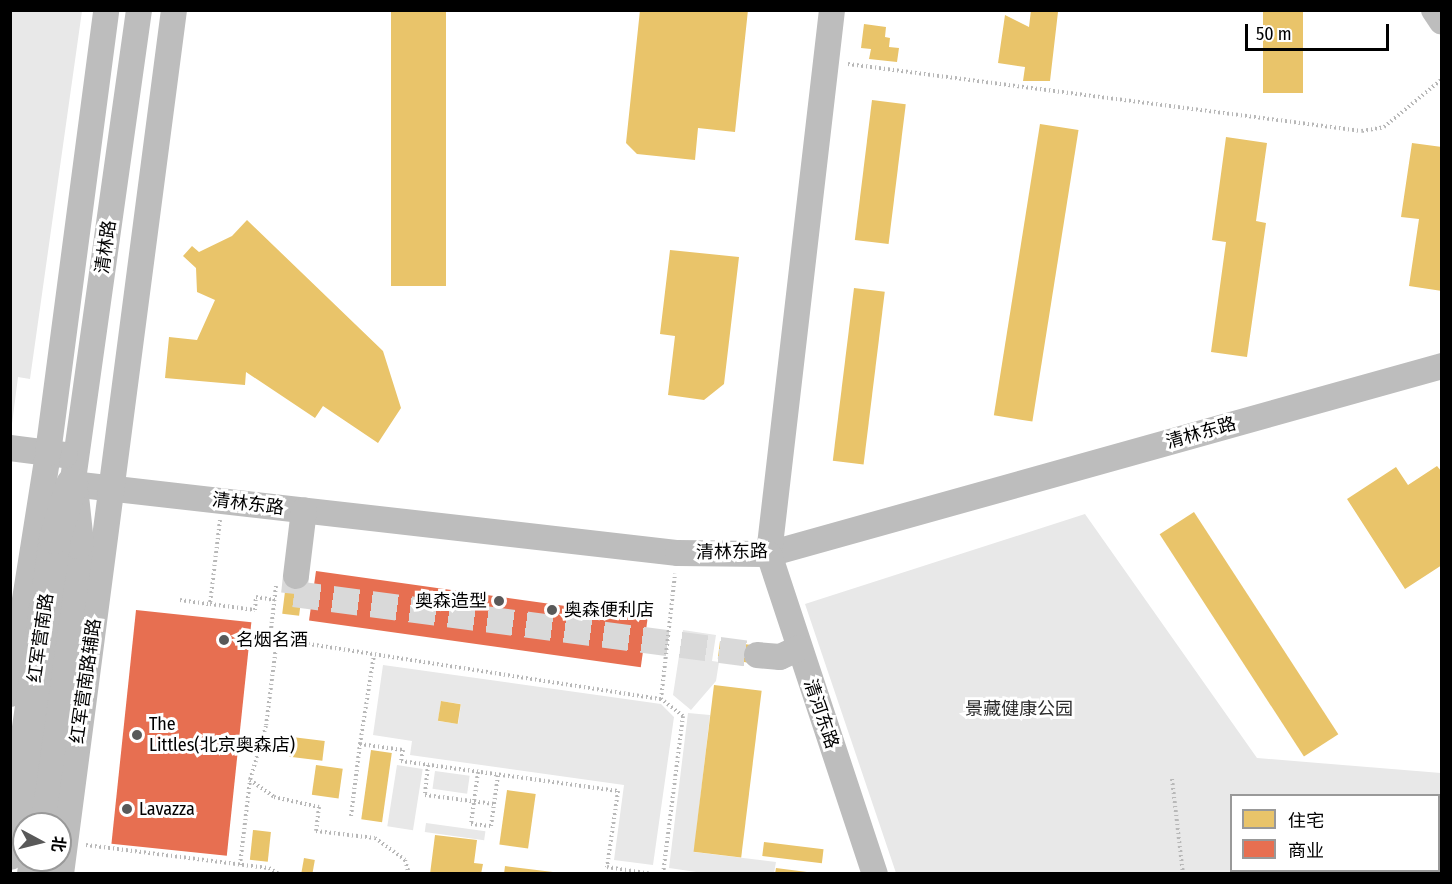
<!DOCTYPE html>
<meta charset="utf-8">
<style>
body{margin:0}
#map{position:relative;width:1452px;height:884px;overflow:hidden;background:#fff;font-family:"Fira Sans Condensed","Noto Sans SC",sans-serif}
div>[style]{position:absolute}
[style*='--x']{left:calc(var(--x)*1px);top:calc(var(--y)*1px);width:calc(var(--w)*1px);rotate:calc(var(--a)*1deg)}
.green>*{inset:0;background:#e8e8e8;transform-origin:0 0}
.water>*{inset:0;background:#bababa}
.homes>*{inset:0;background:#e9c46a;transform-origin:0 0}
.shops>*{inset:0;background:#e76f51;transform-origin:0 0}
.minor-tunnel>*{height:26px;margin-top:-13px;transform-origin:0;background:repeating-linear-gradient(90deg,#d9d9d9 0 26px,transparent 0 39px)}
.path>*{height:4px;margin-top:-2px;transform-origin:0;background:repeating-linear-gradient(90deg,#b8b8b8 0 1.5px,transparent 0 4.5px)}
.minor>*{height:26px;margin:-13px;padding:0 13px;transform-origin:13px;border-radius:13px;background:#bdbdbd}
.major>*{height:32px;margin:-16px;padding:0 16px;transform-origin:16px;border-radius:16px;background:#bdbdbd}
.dots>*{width:16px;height:16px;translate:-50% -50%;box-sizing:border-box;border:3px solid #fff;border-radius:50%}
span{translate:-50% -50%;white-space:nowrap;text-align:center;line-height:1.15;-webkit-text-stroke:6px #fff;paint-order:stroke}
.street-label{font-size:18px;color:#000}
.poi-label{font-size:18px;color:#000}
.right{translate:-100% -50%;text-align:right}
.left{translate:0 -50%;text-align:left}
.park-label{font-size:18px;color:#2d2d2d}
.frame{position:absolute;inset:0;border:12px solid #000;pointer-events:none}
.legend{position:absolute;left:1230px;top:794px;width:210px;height:78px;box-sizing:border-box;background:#fff;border:2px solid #999;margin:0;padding:8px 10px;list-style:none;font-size:18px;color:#000}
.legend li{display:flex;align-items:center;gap:12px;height:30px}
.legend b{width:30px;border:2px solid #999}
.north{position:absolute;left:12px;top:812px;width:60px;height:60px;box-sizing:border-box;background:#fff;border:2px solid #999;border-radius:50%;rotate:97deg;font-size:16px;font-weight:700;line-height:24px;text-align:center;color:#000}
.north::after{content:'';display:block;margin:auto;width:21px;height:27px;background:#595959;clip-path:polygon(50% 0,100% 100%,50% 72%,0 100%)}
.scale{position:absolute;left:1245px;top:24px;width:144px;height:27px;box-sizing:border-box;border:3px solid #000;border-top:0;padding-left:8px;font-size:18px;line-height:21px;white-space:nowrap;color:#000;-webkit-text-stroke:4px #fff;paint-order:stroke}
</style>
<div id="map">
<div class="green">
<div style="clip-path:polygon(11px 10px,82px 11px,30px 379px,18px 377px,11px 432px)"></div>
<div style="clip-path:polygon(evenodd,1085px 514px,1257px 758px,1441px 773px,1441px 873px,896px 873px,805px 604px,1085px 514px,1232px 796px,1438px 796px,1438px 870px,1232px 870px,1232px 796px)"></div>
<div style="clip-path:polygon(683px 630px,716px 635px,712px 661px,719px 662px,716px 681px,691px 710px,673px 695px)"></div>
<div style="clip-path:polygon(evenodd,383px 665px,661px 704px,674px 717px,653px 865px,614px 860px,624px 785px,410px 755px,412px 741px,373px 735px,383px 665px,441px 701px,461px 704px,458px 724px,438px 721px,441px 701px)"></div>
<div style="clip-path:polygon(688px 713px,710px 715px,694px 852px,776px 862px,774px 873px,710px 874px,669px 868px)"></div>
<div style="left:397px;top:765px;width:26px;height:62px;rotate:9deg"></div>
<div style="left:435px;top:771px;width:35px;height:18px;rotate:8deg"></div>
<div style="left:426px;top:823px;width:60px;height:9px;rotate:8deg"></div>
</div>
<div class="water">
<div style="clip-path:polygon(1439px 841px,1441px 842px,1441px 873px,1358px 873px,1359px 870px,1438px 870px)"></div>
</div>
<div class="homes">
<div style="left:391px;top:10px;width:55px;height:276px"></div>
<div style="clip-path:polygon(640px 10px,748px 10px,735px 132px,698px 128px,695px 160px,637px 154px,626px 143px)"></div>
<div style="clip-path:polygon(1031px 10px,1058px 12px,1050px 81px,1023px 81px,1025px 67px,998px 63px,1005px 15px,1029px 27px)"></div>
<div style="left:1263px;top:10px;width:40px;height:83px"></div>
<div style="clip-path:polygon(864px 24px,886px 27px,885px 37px,890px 38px,889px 47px,899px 48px,897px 62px,869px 59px,871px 49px,861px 48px)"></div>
<div style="left:872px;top:100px;width:34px;height:141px;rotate:7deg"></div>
<div style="left:1040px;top:124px;width:39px;height:295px;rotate:9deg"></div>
<div style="clip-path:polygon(1226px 137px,1267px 143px,1256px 221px,1266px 223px,1247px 357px,1211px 352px,1226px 242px,1212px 240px)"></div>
<div style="clip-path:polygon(1412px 143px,1442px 147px,1442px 291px,1409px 286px,1419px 219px,1401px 217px)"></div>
<div style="clip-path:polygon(247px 220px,383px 351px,401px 408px,378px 443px,323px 406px,315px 418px,246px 372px,245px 385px,165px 378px,169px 337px,197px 340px,215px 300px,197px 292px,196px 268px,183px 256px,192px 246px,199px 252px,232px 236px)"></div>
<div style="clip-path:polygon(670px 250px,739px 257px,724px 384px,704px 400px,668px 395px,675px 336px,660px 334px)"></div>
<div style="left:854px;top:288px;width:31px;height:174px;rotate:7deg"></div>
<div style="clip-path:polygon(1437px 466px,1442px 472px,1442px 565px,1405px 589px,1347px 499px,1396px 467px,1408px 485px)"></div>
<div style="left:1194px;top:512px;width:265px;height:41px;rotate:57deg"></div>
<div style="left:287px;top:575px;width:17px;height:39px;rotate:7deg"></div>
<div style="left:720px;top:641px;width:38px;height:18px;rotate:7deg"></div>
<div style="left:714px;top:685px;width:48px;height:168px;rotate:7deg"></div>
<div style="left:441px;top:701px;width:20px;height:20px;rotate:9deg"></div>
<div style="left:292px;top:737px;width:33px;height:20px;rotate:7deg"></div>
<div style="left:371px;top:750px;width:21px;height:70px;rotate:8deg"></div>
<div style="left:316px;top:765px;width:27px;height:30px;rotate:8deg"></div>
<div style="left:507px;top:790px;width:29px;height:55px;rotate:8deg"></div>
<div style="left:253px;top:830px;width:18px;height:30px;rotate:6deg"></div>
<div style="clip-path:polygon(435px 835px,477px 840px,474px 863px,483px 864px,481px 874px,430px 874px)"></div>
<div style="left:764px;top:842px;width:60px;height:14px;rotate:7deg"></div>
<div style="left:304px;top:858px;width:11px;height:15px;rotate:10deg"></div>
<div style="clip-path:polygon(505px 866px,553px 872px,553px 874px,504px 874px)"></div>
<div style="clip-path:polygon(776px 868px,807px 872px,807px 874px,775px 874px)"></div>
</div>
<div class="shops">
<div style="left:316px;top:571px;width:335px;height:50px;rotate:8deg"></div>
<div style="left:136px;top:610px;width:116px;height:235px;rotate:6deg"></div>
</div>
<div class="minor-tunnel">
<div style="--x:296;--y:576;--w:18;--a:96"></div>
<div style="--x:294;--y:594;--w:467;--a:7.5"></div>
</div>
<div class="path">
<div style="--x:848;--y:64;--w:518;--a:7.43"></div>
<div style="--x:1362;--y:131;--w:22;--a:-10"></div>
<div style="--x:1384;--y:127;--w:75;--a:-39.6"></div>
<div style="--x:220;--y:520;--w:85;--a:96.8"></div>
<div style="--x:210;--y:604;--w:45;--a:7.6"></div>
<div style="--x:255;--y:610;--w:13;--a:-86"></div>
<div style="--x:256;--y:597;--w:19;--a:9"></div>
<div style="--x:276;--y:586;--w:52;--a:96.6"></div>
<div style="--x:270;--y:638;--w:7;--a:8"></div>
<div style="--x:277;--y:639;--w:88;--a:97.2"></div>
<div style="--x:266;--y:726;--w:56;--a:106.5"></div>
<div style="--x:250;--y:780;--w:29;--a:35"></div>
<div style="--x:274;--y:797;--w:46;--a:12.5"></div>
<div style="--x:319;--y:807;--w:24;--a:97"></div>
<div style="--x:316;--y:831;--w:59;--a:6.8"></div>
<div style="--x:375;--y:838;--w:37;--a:36"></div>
<div style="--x:405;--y:860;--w:15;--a:74"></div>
<div style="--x:180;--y:600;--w:30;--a:8"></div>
<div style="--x:277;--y:639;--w:389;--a:8.9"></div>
<div style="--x:360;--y:744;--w:90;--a:-81.1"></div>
<div style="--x:428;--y:765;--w:30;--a:96"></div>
<div style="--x:425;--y:795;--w:70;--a:7.4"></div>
<div style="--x:478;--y:772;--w:52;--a:97.7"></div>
<div style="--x:471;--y:824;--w:20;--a:6"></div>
<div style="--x:491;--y:826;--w:51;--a:-82.2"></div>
<div style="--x:1172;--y:779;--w:96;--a:83.4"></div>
<div style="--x:351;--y:816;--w:73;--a:-82.9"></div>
<div style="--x:360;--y:744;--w:43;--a:7.9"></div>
<div style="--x:403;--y:750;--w:11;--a:100"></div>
<div style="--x:401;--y:761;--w:219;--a:7.9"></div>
<div style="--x:618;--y:791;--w:77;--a:98.2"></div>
<div style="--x:607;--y:867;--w:47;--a:8.7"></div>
<div style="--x:1438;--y:833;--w:4;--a:0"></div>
<div style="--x:86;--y:845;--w:184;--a:7.2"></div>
<div style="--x:269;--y:868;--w:12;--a:31"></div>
<div style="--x:240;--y:865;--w:86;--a:-83.3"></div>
<div style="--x:663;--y:874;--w:159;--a:-82.8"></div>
<div style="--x:683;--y:716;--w:28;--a:-142"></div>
<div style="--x:661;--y:699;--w:126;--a:-83.6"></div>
<div style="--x:1324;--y:874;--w:4;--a:-90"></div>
</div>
<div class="minor">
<div style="--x:139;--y:10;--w:479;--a:98"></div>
<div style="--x:72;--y:484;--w:610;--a:6.5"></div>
<div style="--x:678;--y:553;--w:91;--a:0.6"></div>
<div style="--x:769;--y:554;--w:699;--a:-15.61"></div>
<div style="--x:832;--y:10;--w:548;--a:96.61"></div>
<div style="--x:769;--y:554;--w:337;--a:71.7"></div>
<div style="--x:1434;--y:10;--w:14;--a:56"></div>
<div style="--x:10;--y:448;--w:55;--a:7.3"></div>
<div style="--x:296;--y:576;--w:66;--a:-83.1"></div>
<div style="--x:757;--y:655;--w:23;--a:5"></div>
<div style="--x:780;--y:657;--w:21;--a:-25"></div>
<div style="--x:10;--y:694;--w:244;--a:-81"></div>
<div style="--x:48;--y:453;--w:447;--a:-82.5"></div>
<div style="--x:61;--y:874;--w:871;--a:-82.55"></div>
</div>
<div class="major">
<div style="--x:39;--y:824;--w:284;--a:-82.1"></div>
<div style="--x:78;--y:543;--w:47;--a:-96.1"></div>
<div style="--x:10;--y:854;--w:319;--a:-81.9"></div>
<div style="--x:55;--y:538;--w:57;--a:-72.5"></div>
<div style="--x:33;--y:874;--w:14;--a:-82"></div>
</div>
<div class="dots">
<div style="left:499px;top:601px;background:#595959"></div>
<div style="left:552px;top:610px;background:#595959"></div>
<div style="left:224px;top:640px;background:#595959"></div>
<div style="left:137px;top:735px;background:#595959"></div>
<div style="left:127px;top:809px;background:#595959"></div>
</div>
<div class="street-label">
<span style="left:106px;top:247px;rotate:-82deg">清林路</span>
<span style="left:1201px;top:433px;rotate:-16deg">清林东路</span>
<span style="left:248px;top:504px;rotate:7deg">清林东路</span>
<span style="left:732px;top:552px;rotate:-1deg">清林东路</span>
<span style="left:41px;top:638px;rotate:-82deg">红军营南路</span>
<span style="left:86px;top:681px;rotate:-82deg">红军营南路辅路</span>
<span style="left:821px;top:714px;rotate:71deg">清河东路</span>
</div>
<div class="poi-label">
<span class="right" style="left:487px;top:601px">奥森造型</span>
<span class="left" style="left:564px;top:610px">奥森便利店</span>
<span class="left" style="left:236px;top:640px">名烟名酒</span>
<span class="left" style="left:149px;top:735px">The<br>Littles(北京奥森店)</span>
<span class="left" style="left:139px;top:809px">Lavazza</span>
</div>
<div class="park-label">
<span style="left:1019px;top:709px">景藏健康公园</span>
</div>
<div class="frame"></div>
<ul class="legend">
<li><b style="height:16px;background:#e9c46a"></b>住宅</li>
<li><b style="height:16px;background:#e76f51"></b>商业</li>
</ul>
<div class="north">北</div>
<div class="scale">50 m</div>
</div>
